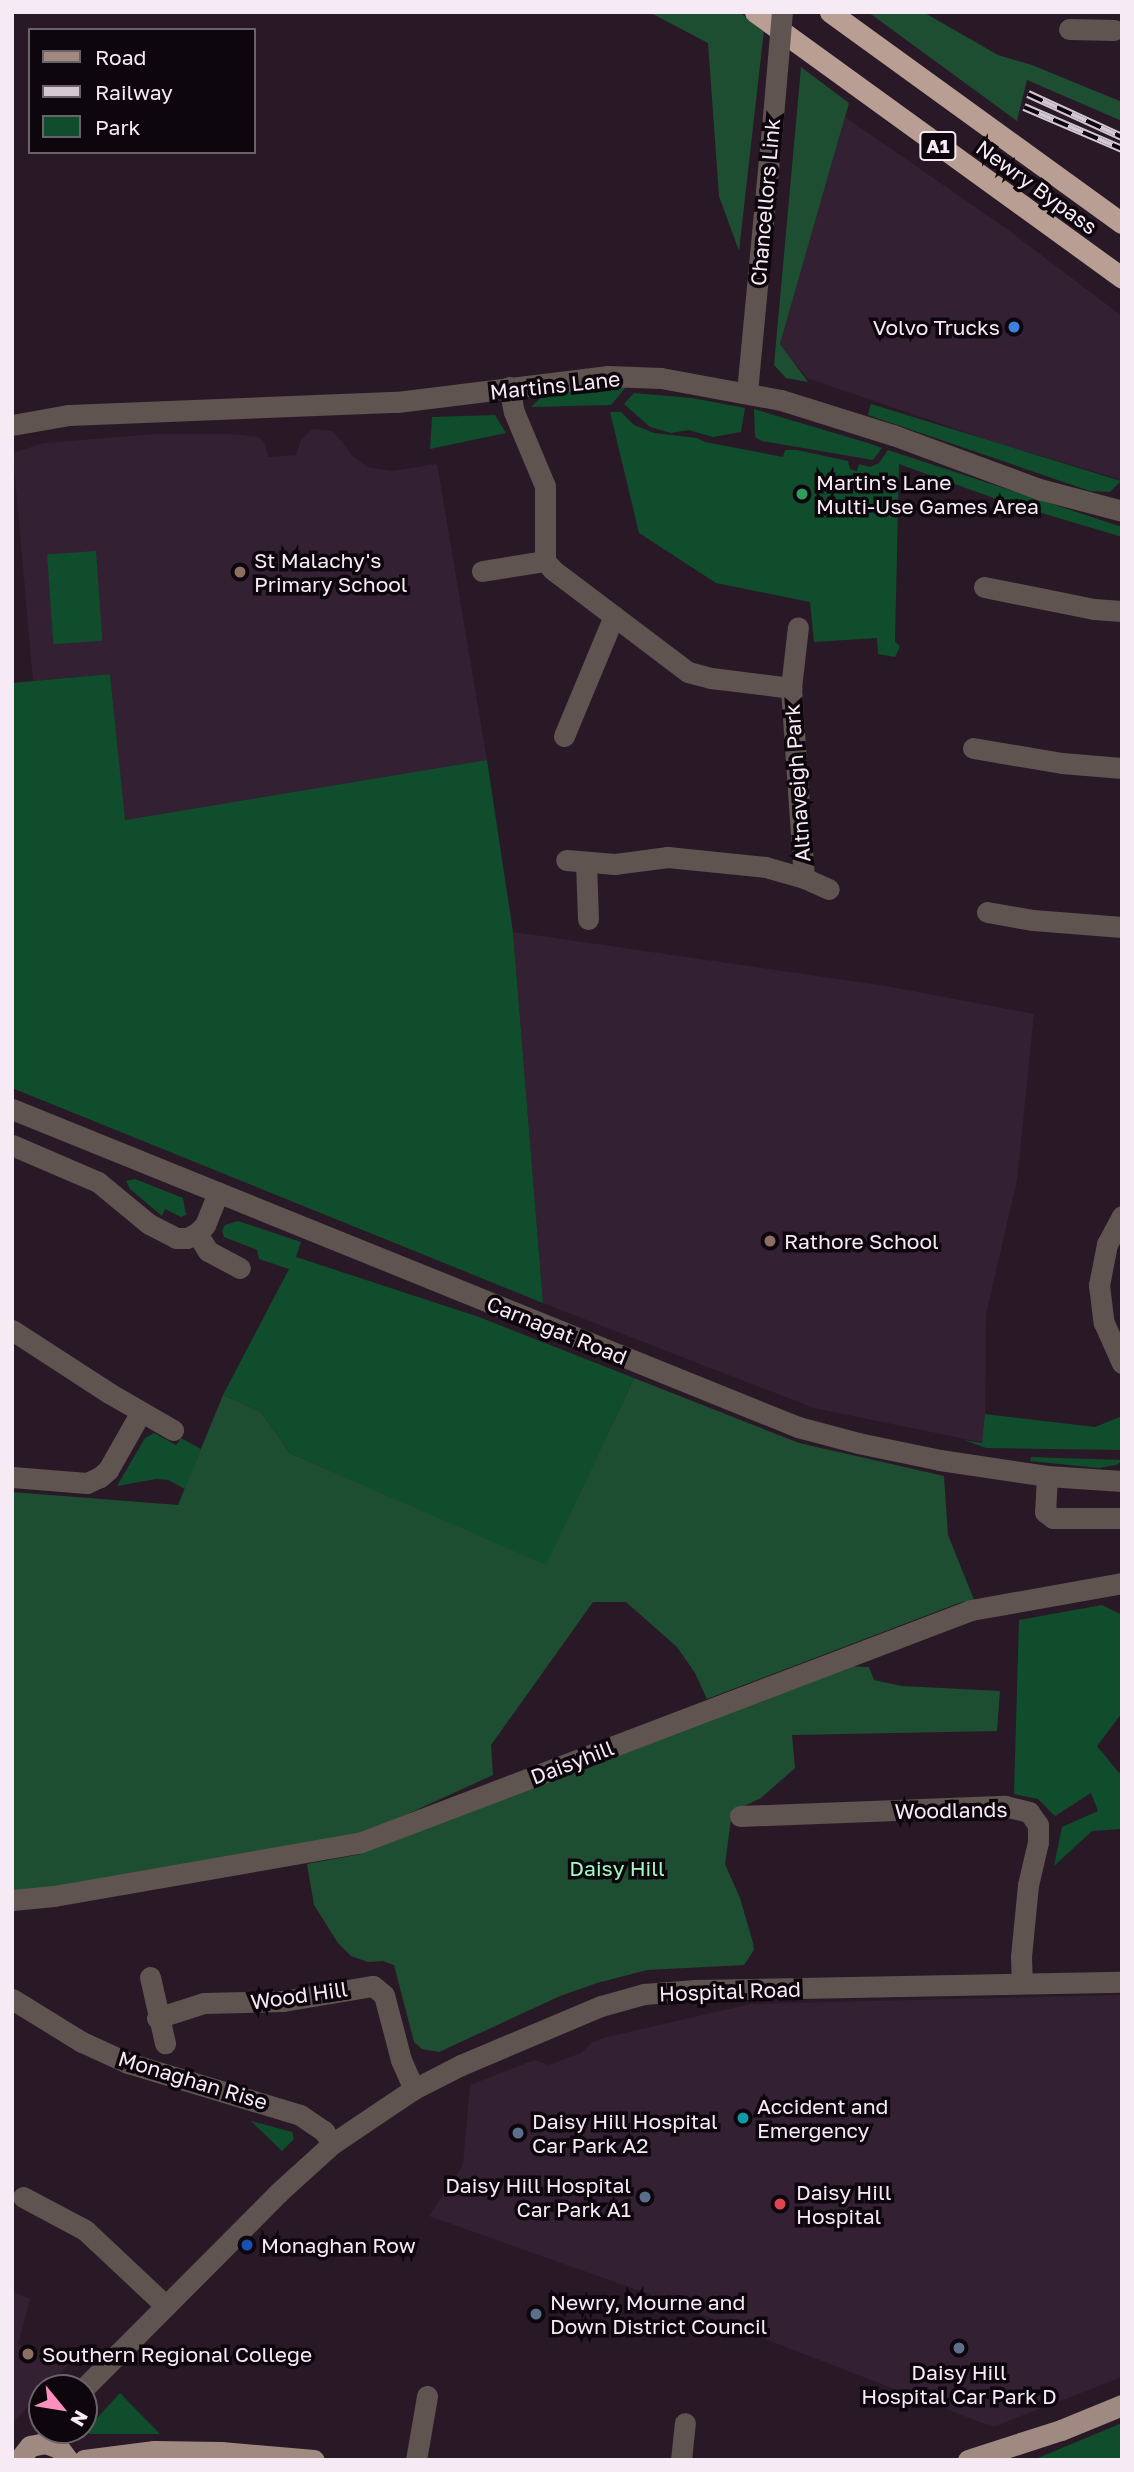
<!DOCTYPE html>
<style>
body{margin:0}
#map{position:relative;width:1134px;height:2472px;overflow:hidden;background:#291927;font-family:"Golos Text",sans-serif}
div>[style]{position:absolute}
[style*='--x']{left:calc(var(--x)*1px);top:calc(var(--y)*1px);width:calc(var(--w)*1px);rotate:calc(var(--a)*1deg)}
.built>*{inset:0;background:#342033}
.green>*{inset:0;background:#0f4d2c;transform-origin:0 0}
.forest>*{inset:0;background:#1d4e31}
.minor>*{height:21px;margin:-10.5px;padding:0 10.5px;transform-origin:10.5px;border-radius:10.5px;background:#5f5450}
.major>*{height:21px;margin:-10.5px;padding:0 10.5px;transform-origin:10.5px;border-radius:10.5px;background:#9f8980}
.highway>*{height:21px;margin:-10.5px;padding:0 10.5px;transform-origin:10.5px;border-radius:10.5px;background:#b89e93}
.rail>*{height:8px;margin-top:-4px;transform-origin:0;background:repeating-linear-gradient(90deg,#0d070d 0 16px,#d3c7d2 0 32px);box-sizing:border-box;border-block:2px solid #d3c7d2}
.minor-bridge>*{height:21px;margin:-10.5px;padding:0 10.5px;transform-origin:10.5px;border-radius:10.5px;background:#5f5450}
.dots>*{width:19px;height:19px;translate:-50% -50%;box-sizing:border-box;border:4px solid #0d070d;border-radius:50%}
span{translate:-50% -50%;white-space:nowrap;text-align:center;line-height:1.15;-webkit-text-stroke:7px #0d070d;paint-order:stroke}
.shield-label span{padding:2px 5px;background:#0d070d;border:2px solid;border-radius:5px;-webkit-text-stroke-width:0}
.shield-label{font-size:19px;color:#f6ebf5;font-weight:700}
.street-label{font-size:21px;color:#f6ebf5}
.poi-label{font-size:21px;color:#f6ebf5}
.right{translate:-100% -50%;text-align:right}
.left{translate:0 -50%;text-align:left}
.park-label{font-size:21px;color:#9ffbc0}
.frame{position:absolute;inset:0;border:14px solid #f6ebf5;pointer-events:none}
.legend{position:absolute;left:28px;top:28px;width:228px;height:126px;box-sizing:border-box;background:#0d070d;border:2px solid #6a626a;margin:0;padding:9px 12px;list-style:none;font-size:21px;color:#f6ebf5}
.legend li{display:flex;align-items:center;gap:14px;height:35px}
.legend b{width:35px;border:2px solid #6a626a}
.north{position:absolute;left:28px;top:2374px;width:70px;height:70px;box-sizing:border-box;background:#0d070d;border:2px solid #6a626a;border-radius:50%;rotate:120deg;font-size:19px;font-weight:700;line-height:28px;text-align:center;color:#f6ebf5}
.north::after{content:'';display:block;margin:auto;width:24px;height:32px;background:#fd8ec0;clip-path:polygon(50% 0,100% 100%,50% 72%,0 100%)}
</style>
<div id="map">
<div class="built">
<div style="clip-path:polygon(845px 117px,1004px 227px,1122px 316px,1122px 480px,994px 442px,807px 378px,780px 345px)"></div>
<div style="clip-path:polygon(312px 429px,333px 431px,353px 456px,367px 467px,392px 471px,437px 464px,487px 760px,124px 820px,110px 674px,33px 681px,13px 453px,44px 443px,156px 434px,231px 434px,259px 437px,265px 443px,268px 457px,296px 455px,301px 440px)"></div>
<div style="clip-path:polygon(513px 932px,886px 986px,1034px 1014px,1017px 1180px,986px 1314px,985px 1443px,814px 1408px,543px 1303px)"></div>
<div style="clip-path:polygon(1122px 1995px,1122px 2377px,993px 2427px,646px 2293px,429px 2216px,463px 2165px,470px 2085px,534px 2060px,549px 2065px,581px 2053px,591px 2043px,607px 2037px,751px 2004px)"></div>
<div style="clip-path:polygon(12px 2291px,30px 2299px,18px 2344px,68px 2365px,46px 2388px,42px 2388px,42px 2392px,12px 2424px)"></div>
</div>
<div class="green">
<div style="clip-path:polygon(626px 387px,611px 405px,531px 407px,548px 391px)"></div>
<div style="clip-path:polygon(634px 393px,692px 398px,745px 408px,741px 432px,713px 437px,689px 430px,671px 433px,650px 427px,624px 404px)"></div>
<div style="clip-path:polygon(871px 404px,1121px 481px,1110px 492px,1090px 491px,868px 415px)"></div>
<div style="clip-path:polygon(754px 409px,868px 443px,882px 448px,873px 460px,762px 441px,755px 437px)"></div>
<div style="clip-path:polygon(610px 412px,621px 412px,634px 425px,654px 433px,697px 438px,705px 442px,783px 457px,785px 450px,797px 450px,848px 461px,850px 469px,857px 471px,859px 464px,870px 467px,879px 463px,888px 450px,1122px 527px,1122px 537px,1002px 501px,899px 464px,895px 642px,900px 646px,895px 657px,878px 654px,877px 638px,814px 642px,810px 602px,716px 583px,639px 533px)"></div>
<div style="clip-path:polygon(495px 415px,506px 433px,430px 449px,432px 417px)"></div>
<div style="left:96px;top:551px;width:90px;height:49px;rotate:86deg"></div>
<div style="clip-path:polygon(110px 674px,125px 820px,487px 760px,513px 932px,543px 1303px,12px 1088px,12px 683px)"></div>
<div style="clip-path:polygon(135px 1179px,183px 1198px,186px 1215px,181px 1217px,165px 1209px,162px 1216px,130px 1189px,126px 1181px)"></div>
<div style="clip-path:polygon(238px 1221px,301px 1242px,296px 1257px,479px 1317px,634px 1378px,546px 1566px,290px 1453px,260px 1411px,223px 1395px,289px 1269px,259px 1259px,257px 1250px,224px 1237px,222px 1231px,225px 1225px)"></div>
<div style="clip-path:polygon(985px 1414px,1095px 1427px,1122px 1416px,1122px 1450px,986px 1448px,964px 1440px,982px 1443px)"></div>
<div style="clip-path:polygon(154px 1433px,176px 1445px,181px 1438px,201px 1449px,185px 1489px,168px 1480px,156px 1479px,117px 1486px,145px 1438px)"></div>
<div style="clip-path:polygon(1031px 1457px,1122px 1460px,1122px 1461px,1116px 1465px,1099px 1468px,1030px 1461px)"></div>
<div style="clip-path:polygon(1102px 1605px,1122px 1615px,1122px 1713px,1097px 1746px,1119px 1773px,1122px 1770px,1122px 1829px,1092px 1831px,1054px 1866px,1062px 1827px,1098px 1811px,1091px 1793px,1055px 1816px,1038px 1799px,1014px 1794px,1019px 1620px)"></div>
<div style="clip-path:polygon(251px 2121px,292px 2132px,294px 2139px,282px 2151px)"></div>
<div style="clip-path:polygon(120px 2393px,160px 2434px,89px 2434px,88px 2428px)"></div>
<div style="clip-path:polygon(1122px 2423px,1122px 2458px,1033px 2460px)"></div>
</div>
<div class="forest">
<div style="clip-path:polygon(649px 12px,739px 12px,764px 30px,739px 251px,719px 196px,708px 43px)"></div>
<div style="clip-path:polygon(868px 12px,923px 12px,998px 55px,1032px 65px,1122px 102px,1122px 121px,1027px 80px,1017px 121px)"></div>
<div style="clip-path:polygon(801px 67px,849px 103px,780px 344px,808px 382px,786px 378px,774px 365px)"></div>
<div style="clip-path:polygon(634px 1378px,799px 1443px,944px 1476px,948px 1535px,974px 1600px,959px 1603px,707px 1699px,695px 1673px,677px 1647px,626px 1602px,593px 1602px,491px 1745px,493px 1775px,357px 1837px,12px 1897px,12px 1492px,178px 1505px,223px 1395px,260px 1411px,290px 1453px,546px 1565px)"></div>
<div style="clip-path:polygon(845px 1666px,869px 1667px,874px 1680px,902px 1686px,1000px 1691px,997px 1731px,792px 1735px,795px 1768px,761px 1798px,732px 1812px,725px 1864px,740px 1898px,753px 1943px,754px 1950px,744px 1965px,647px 1970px,597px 1983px,560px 1996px,439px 2052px,422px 2049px,414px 2042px,394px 1965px,383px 1961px,368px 1962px,351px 1956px,338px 1943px,314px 1905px,307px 1864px,361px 1854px)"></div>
</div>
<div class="minor">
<div style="--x:1069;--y:29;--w:45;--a:1.3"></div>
<div style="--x:509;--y:387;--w:25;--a:79"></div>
<div style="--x:514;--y:412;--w:80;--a:67.3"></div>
<div style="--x:545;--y:486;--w:75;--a:90"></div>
<div style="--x:545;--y:561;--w:12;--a:48"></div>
<div style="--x:553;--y:570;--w:169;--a:37.1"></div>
<div style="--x:688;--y:672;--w:24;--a:15"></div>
<div style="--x:711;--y:678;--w:81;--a:7.1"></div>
<div style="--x:791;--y:688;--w:190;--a:86.1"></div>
<div style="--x:804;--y:878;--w:40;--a:-164"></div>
<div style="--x:766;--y:867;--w:99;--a:-174.2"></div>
<div style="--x:668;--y:857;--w:53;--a:172.5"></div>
<div style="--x:615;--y:864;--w:49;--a:-175.3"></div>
<div style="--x:747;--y:392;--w:265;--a:-84.6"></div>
<div style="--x:12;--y:425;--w:58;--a:-10"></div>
<div style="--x:69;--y:415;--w:328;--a:-2.3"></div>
<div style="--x:397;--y:402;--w:213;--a:-7"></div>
<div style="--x:608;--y:376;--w:53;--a:2.2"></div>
<div style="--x:661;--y:378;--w:122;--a:10.4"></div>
<div style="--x:781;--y:400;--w:117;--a:17.4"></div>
<div style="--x:893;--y:435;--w:156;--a:20.3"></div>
<div style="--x:1039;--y:489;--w:86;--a:14.8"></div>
<div style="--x:482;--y:571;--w:64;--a:-9"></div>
<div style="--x:984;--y:587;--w:112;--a:11.3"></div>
<div style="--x:1094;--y:609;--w:28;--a:4"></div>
<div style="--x:791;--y:688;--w:61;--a:-83.5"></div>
<div style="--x:564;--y:736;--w:130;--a:-67.4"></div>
<div style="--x:973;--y:748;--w:90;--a:9.6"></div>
<div style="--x:1062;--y:763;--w:60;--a:4.8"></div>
<div style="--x:586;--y:862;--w:57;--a:88"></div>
<div style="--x:804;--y:878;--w:27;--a:24"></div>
<div style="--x:987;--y:912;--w:47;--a:9.9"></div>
<div style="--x:1033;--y:920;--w:89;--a:4.5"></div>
<div style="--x:12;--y:1109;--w:848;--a:22.03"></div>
<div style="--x:798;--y:1427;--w:62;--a:14.9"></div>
<div style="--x:858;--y:1443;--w:84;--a:11.7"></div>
<div style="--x:940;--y:1460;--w:108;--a:8.5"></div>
<div style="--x:1047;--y:1476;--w:75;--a:3.8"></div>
<div style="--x:12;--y:1145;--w:94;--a:23.3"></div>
<div style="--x:98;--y:1182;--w:66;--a:39.5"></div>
<div style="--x:149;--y:1224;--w:30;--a:27"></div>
<div style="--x:176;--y:1238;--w:11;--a:0"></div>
<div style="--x:187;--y:1238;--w:11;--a:-27"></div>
<div style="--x:197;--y:1233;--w:11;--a:-45"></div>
<div style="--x:205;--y:1225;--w:35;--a:-68"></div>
<div style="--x:1122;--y:1216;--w:32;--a:118"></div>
<div style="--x:1107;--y:1244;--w:42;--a:101"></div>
<div style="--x:1099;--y:1285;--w:38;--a:83"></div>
<div style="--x:1104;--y:1323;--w:44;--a:65.8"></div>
<div style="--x:197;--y:1233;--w:21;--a:59"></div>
<div style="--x:208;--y:1251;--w:36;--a:28"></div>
<div style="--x:12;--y:1330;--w:116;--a:33"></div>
<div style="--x:109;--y:1393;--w:74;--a:30"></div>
<div style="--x:1047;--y:1476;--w:36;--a:93"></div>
<div style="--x:1045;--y:1512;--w:10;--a:37"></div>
<div style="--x:1053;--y:1518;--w:69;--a:0"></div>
<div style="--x:12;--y:1477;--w:75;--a:4.6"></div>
<div style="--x:87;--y:1483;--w:14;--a:-25"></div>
<div style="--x:100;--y:1477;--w:11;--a:-41"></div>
<div style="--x:108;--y:1470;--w:67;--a:-60.4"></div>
<div style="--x:740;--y:1816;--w:265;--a:-2.2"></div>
<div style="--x:1005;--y:1806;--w:25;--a:14"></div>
<div style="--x:1029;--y:1812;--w:16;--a:55"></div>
<div style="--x:1038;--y:1825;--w:17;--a:90"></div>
<div style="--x:1038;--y:1842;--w:44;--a:103.1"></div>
<div style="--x:1028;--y:1885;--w:72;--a:95.6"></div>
<div style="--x:1021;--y:1957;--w:25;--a:88"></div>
<div style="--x:12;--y:1900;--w:42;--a:-5.4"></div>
<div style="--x:54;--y:1896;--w:310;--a:-9.9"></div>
<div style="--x:359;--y:1843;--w:655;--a:-20.84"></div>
<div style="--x:971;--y:1610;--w:153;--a:-10.1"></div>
<div style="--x:150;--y:1977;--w:68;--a:77.2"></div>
<div style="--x:12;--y:1999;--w:82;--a:31.6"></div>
<div style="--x:82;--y:2042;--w:51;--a:24.5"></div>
<div style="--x:128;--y:2063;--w:180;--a:16.8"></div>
<div style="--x:300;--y:2115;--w:29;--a:34"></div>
<div style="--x:324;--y:2131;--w:15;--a:58"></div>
<div style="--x:157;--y:2018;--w:49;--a:-17.7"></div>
<div style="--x:204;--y:2003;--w:79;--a:-1.5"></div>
<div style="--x:283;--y:2001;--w:91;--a:-9.5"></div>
<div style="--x:373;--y:1986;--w:14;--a:39"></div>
<div style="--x:384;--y:1995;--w:67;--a:75.3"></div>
<div style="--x:401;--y:2060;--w:32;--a:66"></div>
<div style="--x:23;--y:2197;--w:70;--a:28"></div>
<div style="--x:85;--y:2230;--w:111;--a:43.2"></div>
<div style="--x:84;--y:2388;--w:275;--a:-45.1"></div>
<div style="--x:278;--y:2193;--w:73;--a:-42.2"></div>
<div style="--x:332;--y:2144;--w:99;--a:-33.9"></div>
<div style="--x:414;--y:2089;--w:53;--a:-27.1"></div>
<div style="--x:461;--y:2065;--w:152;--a:-22.9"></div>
<div style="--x:601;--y:2006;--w:45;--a:-15.6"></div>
<div style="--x:644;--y:1994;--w:51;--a:-4.5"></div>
<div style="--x:695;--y:1990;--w:427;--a:-1.1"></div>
<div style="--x:45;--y:2443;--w:15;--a:-62"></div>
<div style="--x:416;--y:2460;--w:65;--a:-80.2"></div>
<div style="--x:681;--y:2460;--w:37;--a:-84"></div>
</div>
<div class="major">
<div style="--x:19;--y:2460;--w:18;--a:-52"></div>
<div style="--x:30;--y:2446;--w:15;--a:-11"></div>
<div style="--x:45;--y:2443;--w:15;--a:20"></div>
<div style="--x:59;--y:2448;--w:15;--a:53"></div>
<div style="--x:84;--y:2460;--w:71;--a:-7.3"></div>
<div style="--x:154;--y:2451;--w:67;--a:0.9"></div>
<div style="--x:221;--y:2452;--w:93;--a:4.9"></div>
<div style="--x:968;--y:2460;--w:98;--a:-17.9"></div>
<div style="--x:1061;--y:2430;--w:66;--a:-22.3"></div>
</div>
<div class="highway">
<div style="--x:755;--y:12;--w:453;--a:35.9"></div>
<div style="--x:830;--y:12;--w:360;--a:35.9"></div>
</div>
<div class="rail">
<div style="--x:1028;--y:94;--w:103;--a:24.6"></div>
<div style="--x:1024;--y:107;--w:107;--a:23.2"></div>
</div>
<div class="minor-bridge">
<div style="--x:772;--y:128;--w:116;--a:-85.1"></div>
</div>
<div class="dots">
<div style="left:1014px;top:327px;background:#3f7fe0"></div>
<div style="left:802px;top:494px;background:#2e9e5b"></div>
<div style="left:240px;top:572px;background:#8d6e63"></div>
<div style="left:770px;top:1241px;background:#8d6e63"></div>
<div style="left:743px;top:2118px;background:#0f9aa8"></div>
<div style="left:518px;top:2133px;background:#5c6f8a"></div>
<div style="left:645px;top:2197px;background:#5c6f8a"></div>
<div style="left:780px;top:2204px;background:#e0444e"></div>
<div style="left:247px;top:2245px;background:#1a4fb4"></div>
<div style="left:536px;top:2314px;background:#5c6f8a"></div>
<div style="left:959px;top:2348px;background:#5c6f8a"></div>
<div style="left:28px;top:2354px;background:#8d6e63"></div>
</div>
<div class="shield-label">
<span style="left:938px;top:146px">A1</span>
</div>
<div class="street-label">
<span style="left:1037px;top:187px;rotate:36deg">Newry Bypass</span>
<span style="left:765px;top:202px;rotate:-85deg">Chancellors Link</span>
<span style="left:555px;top:385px;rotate:-6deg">Martins Lane</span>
<span style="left:797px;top:783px;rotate:-94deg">Altnaveigh Park</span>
<span style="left:557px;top:1330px;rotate:22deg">Carnagat Road</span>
<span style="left:572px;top:1762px;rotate:-21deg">Daisyhill</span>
<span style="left:951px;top:1810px;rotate:-1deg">Woodlands</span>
<span style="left:730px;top:1991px;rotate:-2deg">Hospital Road</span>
<span style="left:299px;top:1995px;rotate:-8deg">Wood Hill</span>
<span style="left:193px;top:2080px;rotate:17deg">Monaghan Rise</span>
</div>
<div class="poi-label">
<span class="right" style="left:1000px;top:327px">Volvo Trucks</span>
<span class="left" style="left:816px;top:494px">Martin's Lane<br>Multi-Use Games Area</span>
<span class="left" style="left:254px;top:572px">St Malachy's<br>Primary School</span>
<span class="left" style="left:784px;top:1241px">Rathore School</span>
<span class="left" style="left:757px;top:2118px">Accident and<br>Emergency</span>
<span class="left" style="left:532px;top:2133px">Daisy Hill Hospital<br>Car Park A2</span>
<span class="right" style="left:631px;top:2197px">Daisy Hill Hospital<br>Car Park A1</span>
<span class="left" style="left:796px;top:2204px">Daisy Hill<br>Hospital</span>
<span class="left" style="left:261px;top:2245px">Monaghan Row</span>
<span class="left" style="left:550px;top:2314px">Newry, Mourne and<br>Down District Council</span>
<span class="left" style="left:42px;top:2354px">Southern Regional College</span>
<span style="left:959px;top:2384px">Daisy Hill<br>Hospital Car Park D</span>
</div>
<div class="park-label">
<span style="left:617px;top:1868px">Daisy Hill</span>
</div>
<div class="frame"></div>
<ul class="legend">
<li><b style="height:9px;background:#9f8980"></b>Road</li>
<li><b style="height:9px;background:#d3c7d2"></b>Railway</li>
<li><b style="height:19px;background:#0f4d2c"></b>Park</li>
</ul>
<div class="north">N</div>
</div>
